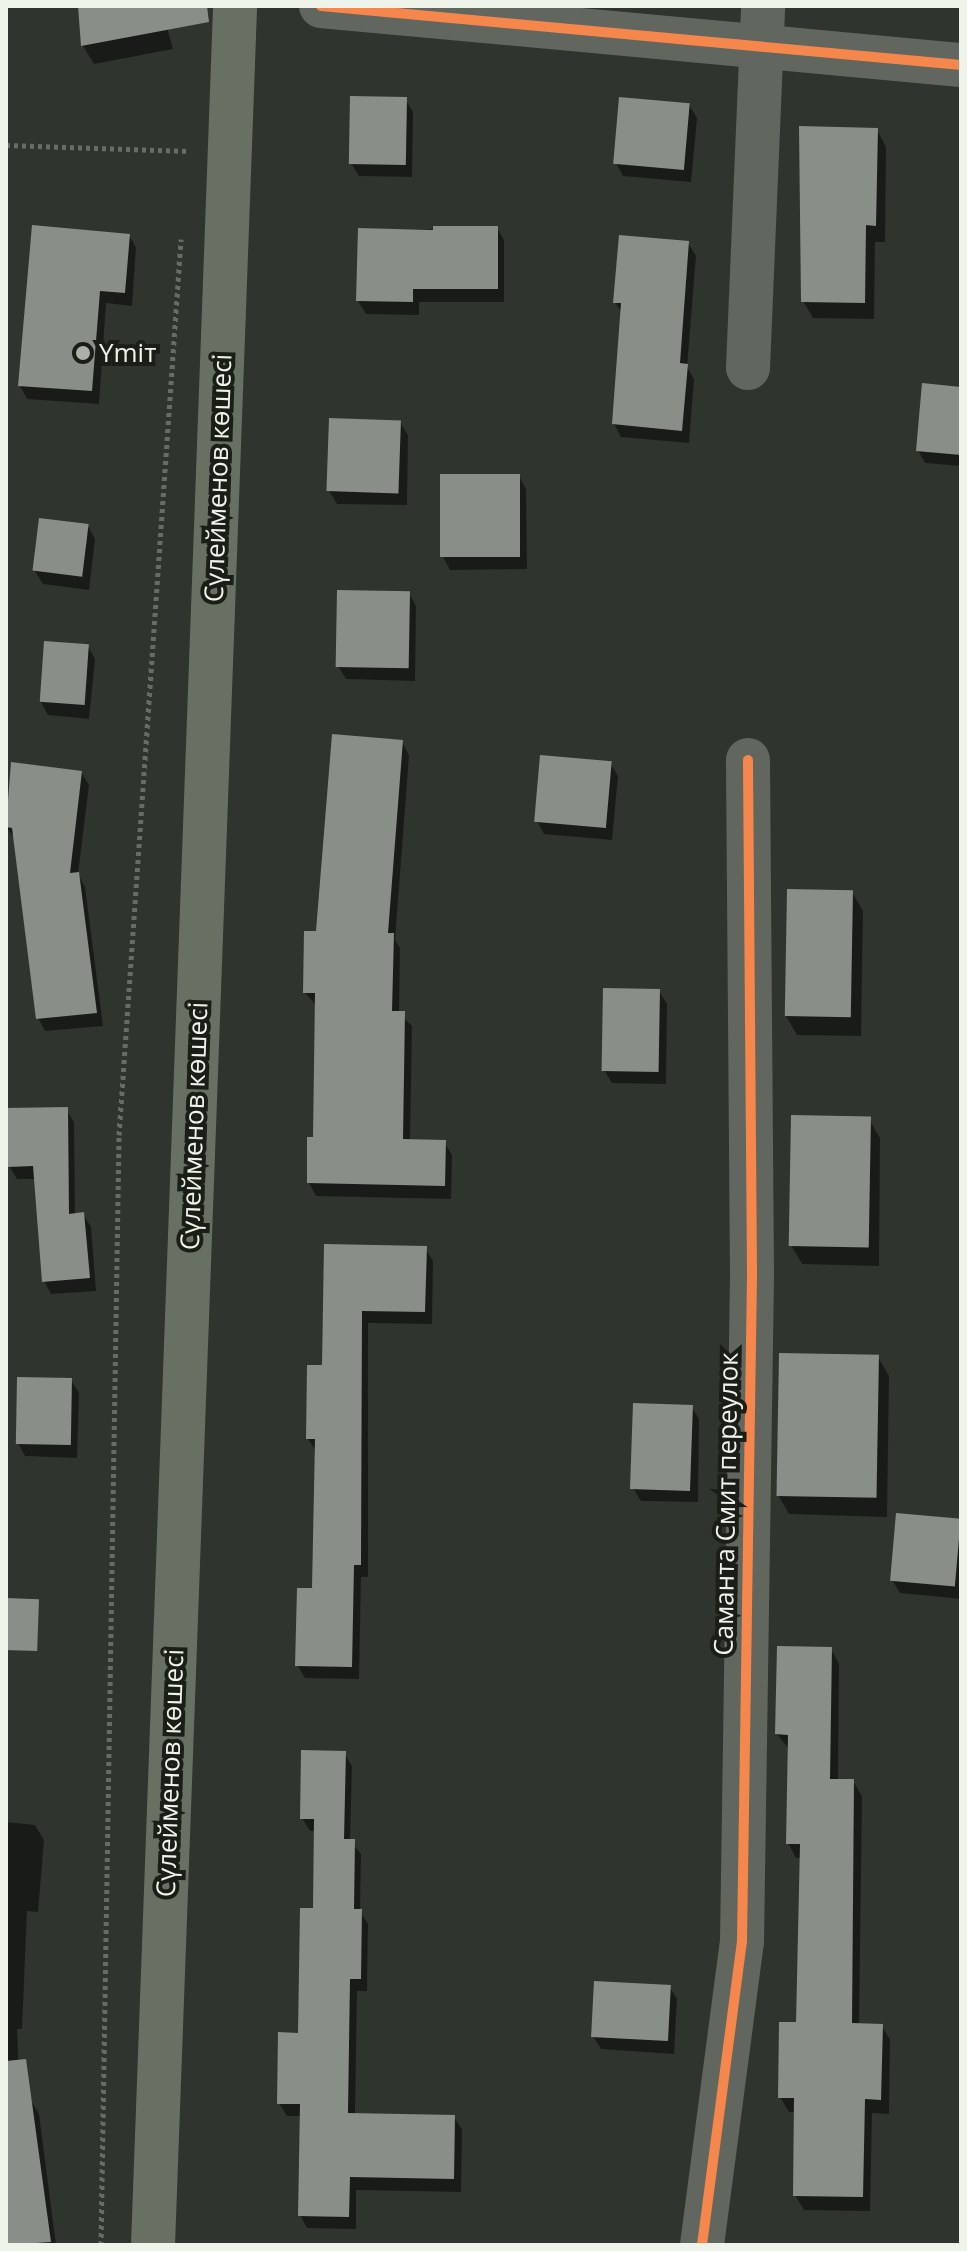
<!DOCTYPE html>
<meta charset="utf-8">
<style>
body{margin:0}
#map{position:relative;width:967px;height:2251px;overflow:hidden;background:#30342e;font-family:"Open Sans",sans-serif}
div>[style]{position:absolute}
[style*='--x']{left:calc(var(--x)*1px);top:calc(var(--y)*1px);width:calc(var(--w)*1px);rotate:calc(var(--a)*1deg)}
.shadow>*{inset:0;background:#0007}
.building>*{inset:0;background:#8a8e88;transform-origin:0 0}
.path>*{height:5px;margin-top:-2.5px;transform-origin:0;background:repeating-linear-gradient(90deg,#676c64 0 4px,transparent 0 8px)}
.minor>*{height:44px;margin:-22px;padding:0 22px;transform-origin:22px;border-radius:22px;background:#61675e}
.major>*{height:44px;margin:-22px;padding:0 22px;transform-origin:22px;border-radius:22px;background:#687064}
.cycleway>*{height:10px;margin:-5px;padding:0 5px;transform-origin:5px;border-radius:5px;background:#f5874c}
.dots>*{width:22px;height:22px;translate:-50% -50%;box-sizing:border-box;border:4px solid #1a1e17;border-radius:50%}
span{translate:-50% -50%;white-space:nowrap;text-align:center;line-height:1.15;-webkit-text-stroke:8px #1a1e17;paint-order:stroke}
.poi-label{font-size:26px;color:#eef4ea}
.left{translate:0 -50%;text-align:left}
.street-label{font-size:26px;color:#eef4ea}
.frame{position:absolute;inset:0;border:8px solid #eef4ea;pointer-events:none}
</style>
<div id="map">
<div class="shadow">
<div style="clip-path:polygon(80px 6px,161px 6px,173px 49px,94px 64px,83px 46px)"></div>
<div style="clip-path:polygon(405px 99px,413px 112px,412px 177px,359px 176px,351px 163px)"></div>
<div style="clip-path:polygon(689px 105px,697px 118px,691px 182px,623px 176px,616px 163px)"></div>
<div style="clip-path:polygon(877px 130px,886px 147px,885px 242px,875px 242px,874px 319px,813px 318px,803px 301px)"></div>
<div style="clip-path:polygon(497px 228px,504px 240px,504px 302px,419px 302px,419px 315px,366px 314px,358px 301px,360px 230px)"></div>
<div style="clip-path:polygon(129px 235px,136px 248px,132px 306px,106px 303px,99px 404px,27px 399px,20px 386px)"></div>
<div style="clip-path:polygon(688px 243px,696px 256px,687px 367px,694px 379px,689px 443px,621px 437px,614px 424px,622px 314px,615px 302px)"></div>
<div style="clip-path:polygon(961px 389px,961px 466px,925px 463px,918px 450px)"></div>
<div style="clip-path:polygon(400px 422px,408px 435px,407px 505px,337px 504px,329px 491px)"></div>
<div style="clip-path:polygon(519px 476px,526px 489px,527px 569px,450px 570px,443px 557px)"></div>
<div style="clip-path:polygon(88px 526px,95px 539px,89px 590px,43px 584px,35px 571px)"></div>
<div style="clip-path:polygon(409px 593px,416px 606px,415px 681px,346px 679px,338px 666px)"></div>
<div style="clip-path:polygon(88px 646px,95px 659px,89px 719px,48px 715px,41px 702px)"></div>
<div style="clip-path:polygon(402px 742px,409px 755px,395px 940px,400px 948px,399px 1013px,412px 1026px,410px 1141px,444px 1142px,452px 1155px,451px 1199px,316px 1196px,309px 1183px,315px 1139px,317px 1006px,305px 993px,318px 933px)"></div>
<div style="clip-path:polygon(610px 763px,618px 776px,612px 840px,544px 834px,537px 821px)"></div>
<div style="clip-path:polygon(13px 764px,81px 772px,89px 785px,78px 874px,85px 887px,103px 1026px,45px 1031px,38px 1018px,16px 840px,6px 827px)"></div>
<div style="clip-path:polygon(852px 892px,863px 911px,861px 1036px,797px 1035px,786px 1016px)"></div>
<div style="clip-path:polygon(659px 991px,667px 1004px,666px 1084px,612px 1083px,604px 1070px)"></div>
<div style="clip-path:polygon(66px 1109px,74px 1122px,75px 1215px,83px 1214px,91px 1227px,96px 1291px,51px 1294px,44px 1281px,36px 1179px,17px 1179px,9px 1166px)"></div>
<div style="clip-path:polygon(869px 1119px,880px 1138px,879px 1266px,802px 1264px,791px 1245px)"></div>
<div style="clip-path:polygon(326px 1247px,425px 1248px,433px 1261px,432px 1324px,368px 1323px,368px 1577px,361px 1577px,359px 1679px,305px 1678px,297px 1665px,314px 1590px,317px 1453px,308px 1439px,324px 1367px)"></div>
<div style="clip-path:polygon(878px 1357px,889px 1376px,887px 1517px,789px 1514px,778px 1495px)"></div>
<div style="clip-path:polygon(71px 1380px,79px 1393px,77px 1458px,25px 1456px,18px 1443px)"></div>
<div style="clip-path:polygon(691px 1406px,699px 1419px,698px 1502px,641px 1501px,633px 1488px)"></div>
<div style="clip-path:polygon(961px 1521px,961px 1599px,900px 1593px,892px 1580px)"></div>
<div style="clip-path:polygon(831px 1649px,839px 1664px,838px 1781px,853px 1781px,862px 1796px,859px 2025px,882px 2026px,890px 2040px,889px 2114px,872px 2113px,870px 2211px,804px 2210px,795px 2195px,796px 2112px,789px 2112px,780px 2097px,798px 2024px,802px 1858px,796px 1858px,788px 1843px,789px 1749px,777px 1734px)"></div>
<div style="clip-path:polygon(344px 1753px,352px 1766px,350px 1841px,361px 1854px,360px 1911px,368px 1924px,367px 1991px,357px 1991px,355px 2115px,454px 2117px,462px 2130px,461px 2192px,356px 2190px,356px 2229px,307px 2228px,300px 2215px,302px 2116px,287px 2116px,279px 2103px,300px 2035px,315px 1910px,316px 1831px,310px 1831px,302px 1818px)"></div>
<div style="clip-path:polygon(6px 1822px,35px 1825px,44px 1840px,38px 1912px,27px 1911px,22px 2029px,17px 2029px,20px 2101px,30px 2099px,39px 2114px,56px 2245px,6px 2245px)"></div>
<div style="clip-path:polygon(669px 1986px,677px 1999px,674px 2054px,601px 2049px,593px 2036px)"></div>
</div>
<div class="building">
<div style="clip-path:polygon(78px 6px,207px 6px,209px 22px,81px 46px)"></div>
<div style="left:350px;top:96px;width:57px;height:68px;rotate:1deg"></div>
<div style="left:619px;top:97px;width:71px;height:67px;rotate:5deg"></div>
<div style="clip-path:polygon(799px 126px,878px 128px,876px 226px,866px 225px,865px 303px,801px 302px)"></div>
<div style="clip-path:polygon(32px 225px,130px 234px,125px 293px,100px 291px,92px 391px,18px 386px)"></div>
<div style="clip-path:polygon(433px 226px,498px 226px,498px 289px,413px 289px,413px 302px,356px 301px,358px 228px,433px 230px)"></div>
<div style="clip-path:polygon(619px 235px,689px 241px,680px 363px,688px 364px,682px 431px,612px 424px,621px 303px,613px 303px)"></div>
<div style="clip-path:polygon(922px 383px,961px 387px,961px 455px,916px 451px)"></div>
<div style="left:329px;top:418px;width:72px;height:73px;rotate:2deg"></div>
<div style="left:440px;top:474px;width:80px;height:83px"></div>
<div style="left:39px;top:518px;width:50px;height:53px;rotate:7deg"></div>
<div style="left:337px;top:590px;width:73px;height:77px;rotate:1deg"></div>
<div style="left:44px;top:641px;width:45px;height:61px;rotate:4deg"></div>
<div style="clip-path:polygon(332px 734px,403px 740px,388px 933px,394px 933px,392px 1011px,405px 1011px,403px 1139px,446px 1140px,445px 1186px,307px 1183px,307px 1137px,313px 1137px,315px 993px,303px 993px,304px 931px,316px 931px)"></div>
<div style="left:540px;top:755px;width:72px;height:67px;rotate:5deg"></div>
<div style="clip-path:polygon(11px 762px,82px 771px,70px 873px,79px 872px,97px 1013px,36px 1019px,12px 828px,6px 827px)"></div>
<div style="left:787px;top:889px;width:66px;height:127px;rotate:1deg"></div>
<div style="left:603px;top:988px;width:57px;height:83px;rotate:1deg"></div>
<div style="clip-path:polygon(68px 1107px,69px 1214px,84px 1212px,90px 1278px,42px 1282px,33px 1166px,7px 1167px,6px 1108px)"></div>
<div style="left:791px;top:1115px;width:80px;height:131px;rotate:1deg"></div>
<div style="clip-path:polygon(324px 1244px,427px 1246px,425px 1312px,362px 1311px,361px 1565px,354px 1565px,352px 1667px,295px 1666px,297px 1588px,312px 1588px,315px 1439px,306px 1439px,307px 1365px,322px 1365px)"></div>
<div style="left:779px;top:1353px;width:100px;height:143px;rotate:1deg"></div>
<div style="left:17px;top:1377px;width:55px;height:67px;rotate:1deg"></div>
<div style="left:633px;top:1403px;width:60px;height:86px;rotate:2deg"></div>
<div style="left:896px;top:1513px;width:65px;height:68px;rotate:5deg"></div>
<div style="left:6px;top:1598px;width:33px;height:52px;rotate:2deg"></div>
<div style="clip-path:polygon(777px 1646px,832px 1647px,830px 1779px,854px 1779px,852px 2023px,883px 2024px,881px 2100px,865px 2099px,863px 2197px,793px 2196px,794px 2098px,778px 2098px,779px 2022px,796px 2022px,800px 1844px,786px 1844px,788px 1735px,775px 1734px)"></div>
<div style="clip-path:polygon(301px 1750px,346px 1751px,344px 1839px,355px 1839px,354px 1909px,362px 1909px,361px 1979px,350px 1979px,348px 2113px,455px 2115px,454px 2179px,350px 2177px,349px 2217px,298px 2216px,300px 2104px,277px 2104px,278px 2032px,298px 2033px,300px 1908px,313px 1908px,314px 1819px,300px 1819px)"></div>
<div style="left:594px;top:1981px;width:77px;height:56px;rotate:3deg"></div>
<div style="clip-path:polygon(26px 2059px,51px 2242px,6px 2245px,6px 2061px)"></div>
</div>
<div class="path">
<div style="--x:6;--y:145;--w:182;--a:1.9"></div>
<div style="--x:101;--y:2245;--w:1110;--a:-89.07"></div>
<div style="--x:119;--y:1135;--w:898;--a:-86.04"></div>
</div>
<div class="minor">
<div style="--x:321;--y:6;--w:643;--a:5.27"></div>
<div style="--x:748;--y:368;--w:362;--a:-87.6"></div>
<div style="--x:702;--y:2245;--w:306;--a:-82.5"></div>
<div style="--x:742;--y:1942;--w:669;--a:-89.14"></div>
<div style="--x:752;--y:1273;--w:513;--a:-90.45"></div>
</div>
<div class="major">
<div style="--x:153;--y:2245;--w:2241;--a:-87.9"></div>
</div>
<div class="cycleway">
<div style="--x:321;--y:6;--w:643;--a:5.27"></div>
<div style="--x:702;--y:2245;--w:306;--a:-82.5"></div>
<div style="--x:742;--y:1942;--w:669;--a:-89.14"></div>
<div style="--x:752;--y:1273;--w:513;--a:-90.45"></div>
</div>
<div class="dots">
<div style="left:83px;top:353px;background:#acb1a8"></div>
</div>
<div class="poi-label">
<span class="left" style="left:99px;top:353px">Ymiт</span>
</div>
<div class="street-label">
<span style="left:218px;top:478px;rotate:-88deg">Сүлейменов көшесі</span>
<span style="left:194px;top:1126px;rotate:-88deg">Сүлейменов көшесі</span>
<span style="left:726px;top:1504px;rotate:-89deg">Саманта Смит переулок</span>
<span style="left:170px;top:1773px;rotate:-88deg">Сүлейменов көшесі</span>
</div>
<div class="frame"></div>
</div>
